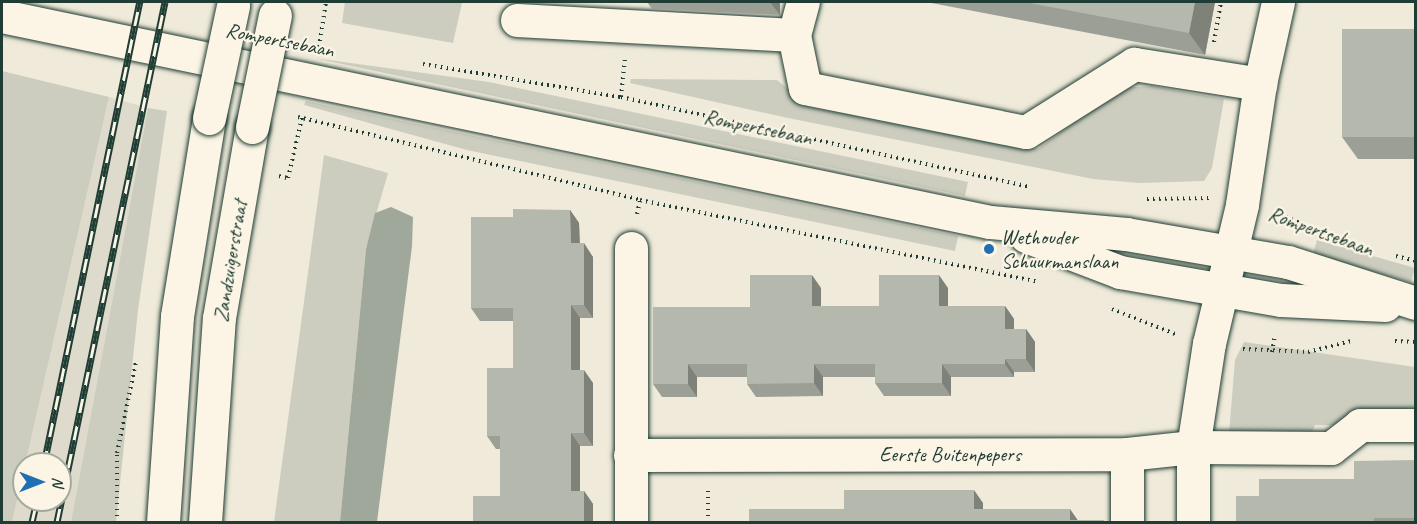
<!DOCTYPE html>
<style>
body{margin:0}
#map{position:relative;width:1417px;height:524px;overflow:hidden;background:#efeada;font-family:Caveat,sans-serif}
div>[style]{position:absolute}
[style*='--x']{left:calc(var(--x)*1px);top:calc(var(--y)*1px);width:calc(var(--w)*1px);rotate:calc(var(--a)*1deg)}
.built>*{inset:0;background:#dedbcc}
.green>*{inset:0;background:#cccdbf;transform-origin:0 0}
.water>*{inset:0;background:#9fa89a}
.path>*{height:4px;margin-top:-2px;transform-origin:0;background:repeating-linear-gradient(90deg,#1f3d34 0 1.5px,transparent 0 6px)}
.roads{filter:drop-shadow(0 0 2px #1f3d34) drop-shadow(0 0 2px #1f3d34)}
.minor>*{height:33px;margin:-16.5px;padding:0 16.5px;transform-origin:16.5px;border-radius:16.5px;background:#fcf5e5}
.major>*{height:33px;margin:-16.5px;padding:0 16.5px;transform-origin:16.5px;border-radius:16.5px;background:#fcf5e5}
.rail>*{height:7px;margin-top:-3.5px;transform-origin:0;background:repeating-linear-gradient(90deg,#fcf5e5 0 14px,#1f3d34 0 28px);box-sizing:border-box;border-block:2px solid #1f3d34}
.bridges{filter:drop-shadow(0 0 2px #1f3d34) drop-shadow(0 0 2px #1f3d34)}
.major-bridge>*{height:33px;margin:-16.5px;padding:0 16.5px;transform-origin:16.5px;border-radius:16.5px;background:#fcf5e5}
.wall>*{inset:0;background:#9c9f95}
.shaded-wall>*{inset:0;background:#7f8279}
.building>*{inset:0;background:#b5b9ad;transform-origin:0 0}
.dots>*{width:16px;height:16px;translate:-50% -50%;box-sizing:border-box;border:3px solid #fcf5e5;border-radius:50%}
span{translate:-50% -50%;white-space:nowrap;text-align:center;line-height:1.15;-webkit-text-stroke:4.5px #fcf5e5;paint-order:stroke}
.street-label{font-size:21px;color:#1f3d34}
.poi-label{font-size:21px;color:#1f3d34}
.left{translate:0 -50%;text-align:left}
.frame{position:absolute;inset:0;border:3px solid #1f3d34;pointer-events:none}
.north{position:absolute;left:12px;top:452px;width:60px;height:60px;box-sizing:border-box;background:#fcf5e5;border:2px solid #a4ab9e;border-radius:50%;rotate:90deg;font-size:16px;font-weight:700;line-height:24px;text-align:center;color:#1f3d34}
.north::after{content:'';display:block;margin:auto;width:21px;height:27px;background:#1f6fb2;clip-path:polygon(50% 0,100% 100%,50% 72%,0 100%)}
</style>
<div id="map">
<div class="built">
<div style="clip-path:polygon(109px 97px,148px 108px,71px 522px,12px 522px,24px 468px,24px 500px,60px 500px,60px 464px,25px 464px)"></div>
</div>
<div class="green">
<div style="clip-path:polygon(345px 2px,456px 2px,462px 3px,453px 43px,342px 23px)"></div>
<div style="clip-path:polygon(314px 58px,489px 82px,968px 182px,965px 196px)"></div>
<div style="clip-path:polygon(2px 71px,109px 97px,12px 522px,2px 522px)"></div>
<div style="clip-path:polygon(631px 79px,777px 80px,810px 107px,1038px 149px,1121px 88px,1151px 86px,1224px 99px,1212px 168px,1204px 181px,1140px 183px,1093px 179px,788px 118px,630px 83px)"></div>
<div style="clip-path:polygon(306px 101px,958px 236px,955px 251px,467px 150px,304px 105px)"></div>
<div style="clip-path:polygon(148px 108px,167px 111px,138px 310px,116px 522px,71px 522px)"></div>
<div style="clip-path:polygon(324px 155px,388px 173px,366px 249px,340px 522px,274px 522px)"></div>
<div style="left:1317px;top:240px;width:102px;height:15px;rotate:16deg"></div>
<div style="clip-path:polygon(1244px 342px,1415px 367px,1415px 426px,1315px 425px,1306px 446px,1228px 446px,1235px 360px)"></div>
</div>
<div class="water">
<div style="clip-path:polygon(391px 207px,413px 217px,412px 246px,377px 522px,340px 522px,366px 249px,375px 213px)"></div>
</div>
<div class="path">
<div style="--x:1214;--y:42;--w:41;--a:-80.1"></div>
<div style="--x:319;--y:47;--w:46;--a:-81.2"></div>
<div style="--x:423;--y:64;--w:201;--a:9.5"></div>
<div style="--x:621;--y:97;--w:419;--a:12.4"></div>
<div style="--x:621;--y:97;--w:38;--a:-84"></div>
<div style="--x:298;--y:117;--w:352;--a:13.6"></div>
<div style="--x:640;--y:200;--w:406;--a:11.6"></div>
<div style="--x:279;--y:176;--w:9;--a:13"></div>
<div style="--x:288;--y:178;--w:62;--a:-76.9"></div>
<div style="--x:1147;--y:199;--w:62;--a:-0.9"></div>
<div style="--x:1275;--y:212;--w:49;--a:24"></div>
<div style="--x:637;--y:214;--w:14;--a:-78"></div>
<div style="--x:1396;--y:256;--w:21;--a:14"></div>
<div style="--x:1112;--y:309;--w:68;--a:21.6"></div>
<div style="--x:1395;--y:341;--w:21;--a:3"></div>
<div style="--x:1243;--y:349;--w:65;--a:2.6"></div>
<div style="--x:1308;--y:352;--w:44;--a:-14.3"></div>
<div style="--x:1272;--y:352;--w:17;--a:-80"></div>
<div style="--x:117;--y:522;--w:69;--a:-90"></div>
<div style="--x:117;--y:453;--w:93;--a:-78.2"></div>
<div style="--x:708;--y:522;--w:32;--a:-90"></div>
</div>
<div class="roads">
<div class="minor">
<div style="--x:1278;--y:2;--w:84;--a:102.4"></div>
<div style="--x:1260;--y:84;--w:122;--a:98.5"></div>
<div style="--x:1242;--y:205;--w:142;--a:103.4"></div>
<div style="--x:1209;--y:343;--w:105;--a:98.7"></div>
<div style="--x:1193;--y:447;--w:138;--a:0.4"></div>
<div style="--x:1331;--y:448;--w:37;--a:-38"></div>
<div style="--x:1360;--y:425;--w:56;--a:0"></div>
<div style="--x:2;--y:16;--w:1009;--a:11.78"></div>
<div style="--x:990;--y:222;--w:137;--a:5"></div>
<div style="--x:1126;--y:234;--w:164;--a:9.8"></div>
<div style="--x:1288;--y:262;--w:134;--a:17.8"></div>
<div style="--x:517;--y:20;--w:277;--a:3.1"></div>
<div style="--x:794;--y:35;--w:54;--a:78.3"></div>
<div style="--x:805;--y:88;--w:225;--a:11.3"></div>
<div style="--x:1026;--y:132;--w:128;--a:-32.2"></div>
<div style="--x:1134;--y:64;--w:128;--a:9"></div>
<div style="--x:794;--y:35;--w:34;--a:-75"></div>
<div style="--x:1026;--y:236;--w:101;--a:21"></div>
<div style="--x:1120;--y:272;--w:163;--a:9.9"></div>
<div style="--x:1281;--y:300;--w:104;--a:2.8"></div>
<div style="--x:1127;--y:454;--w:68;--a:90"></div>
<div style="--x:630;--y:455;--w:497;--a:-0.1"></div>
<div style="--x:1127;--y:454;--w:66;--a:-6.1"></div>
<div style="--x:1193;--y:447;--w:75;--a:90"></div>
<div style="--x:631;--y:522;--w:274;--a:-90"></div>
</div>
<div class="major">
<div style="--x:163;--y:522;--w:206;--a:-86.1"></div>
<div style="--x:177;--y:316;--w:201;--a:-80.8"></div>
<div style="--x:205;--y:522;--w:204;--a:-86.1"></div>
<div style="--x:219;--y:318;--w:194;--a:-80.2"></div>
</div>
</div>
<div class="rail">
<div style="--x:44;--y:464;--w:472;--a:-78.3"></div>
<div style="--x:32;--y:522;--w:23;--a:-77"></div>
<div style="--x:57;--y:522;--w:531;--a:-78.27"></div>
</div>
<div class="bridges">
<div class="major-bridge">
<div style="--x:209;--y:118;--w:115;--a:-77.9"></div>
<div style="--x:252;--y:127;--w:114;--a:-78.4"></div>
</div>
</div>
<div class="wall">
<div style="clip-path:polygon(647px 2px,780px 2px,780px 15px,652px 9px)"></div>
<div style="clip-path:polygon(926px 2px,1215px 2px,1205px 55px)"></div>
<div style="clip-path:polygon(1416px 29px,1416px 159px,1358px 159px,1342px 137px)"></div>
<div style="clip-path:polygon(570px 210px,579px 223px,580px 243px,593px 257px,593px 318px,580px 318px,580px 370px,593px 383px,593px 446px,580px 446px,580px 491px,584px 491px,593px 504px,593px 522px,500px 496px,500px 449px,496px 449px,487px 436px,513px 368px,513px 321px,480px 321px,471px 308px)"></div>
<div style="clip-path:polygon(821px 288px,821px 306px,879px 306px,948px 288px,948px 306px,1005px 306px,1014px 319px,1014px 329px,1026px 329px,1035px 342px,1035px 372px,1014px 372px,1014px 377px,951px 377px,951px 396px,884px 396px,875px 383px,875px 377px,823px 377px,823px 396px,756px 397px,747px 384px,747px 377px,697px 377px,697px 397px,662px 397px,653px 384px,750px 307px)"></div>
<div style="clip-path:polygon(1416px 460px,1416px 522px,1236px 522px,1354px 479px)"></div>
</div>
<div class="shaded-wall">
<div style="clip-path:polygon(770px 2px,780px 2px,780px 15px)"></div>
<div style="clip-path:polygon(1195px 2px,1215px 2px,1205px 55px,1189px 33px)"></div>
<div style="clip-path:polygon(570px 210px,579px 223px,580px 257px,571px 243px)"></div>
<div style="clip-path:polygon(584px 243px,593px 257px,593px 318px,584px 305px)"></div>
<div style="clip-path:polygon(812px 275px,821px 288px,821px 319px,812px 306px)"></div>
<div style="clip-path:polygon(939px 275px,948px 288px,948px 319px,939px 306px)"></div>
<div style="clip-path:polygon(571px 305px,580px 318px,580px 383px,571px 370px)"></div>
<div style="clip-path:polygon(1005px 306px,1014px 319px,1014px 342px,1005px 329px)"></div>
<div style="clip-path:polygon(1026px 329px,1035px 342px,1035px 372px,1026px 359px)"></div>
<div style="clip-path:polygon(1005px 359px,1014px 372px,1014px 377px,1005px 364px)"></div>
<div style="clip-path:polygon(688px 364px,697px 377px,697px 397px,688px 384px)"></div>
<div style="clip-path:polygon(814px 364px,823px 377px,823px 396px,814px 383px)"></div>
<div style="clip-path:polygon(942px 364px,951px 377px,951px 396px,942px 383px)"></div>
<div style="clip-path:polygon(584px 370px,593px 383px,593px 446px,584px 433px)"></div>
<div style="clip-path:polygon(571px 433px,580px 446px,580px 504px,571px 491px)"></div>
<div style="clip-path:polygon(974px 490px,983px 503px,983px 522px,974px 509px)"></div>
<div style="clip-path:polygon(584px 491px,593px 504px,593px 522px,584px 522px)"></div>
<div style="clip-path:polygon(1070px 509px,1079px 522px,1070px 520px)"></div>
</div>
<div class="building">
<div style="clip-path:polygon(1024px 2px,1195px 2px,1189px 33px)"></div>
<div style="left:1342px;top:29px;width:74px;height:108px"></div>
<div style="clip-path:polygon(513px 209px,570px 210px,571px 243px,584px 243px,584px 305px,571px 305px,571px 370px,584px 370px,584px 433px,571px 433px,571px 491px,584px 491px,584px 522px,473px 522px,473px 496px,500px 496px,500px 436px,487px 436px,487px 368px,513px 368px,513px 308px,471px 308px,471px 217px,513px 217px)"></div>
<div style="clip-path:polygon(750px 275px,812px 275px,812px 306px,879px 306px,879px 275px,939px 275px,939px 306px,1005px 306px,1005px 329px,1026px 329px,1026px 359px,1005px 359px,1005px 364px,942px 364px,942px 383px,875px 383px,875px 364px,814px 364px,814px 383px,747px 384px,747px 364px,688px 364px,688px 384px,653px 384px,653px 307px,750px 307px)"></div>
<div style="clip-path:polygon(1416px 460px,1416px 518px,1374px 518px,1374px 522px,1236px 522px,1236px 496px,1259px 496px,1259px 479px,1354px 479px,1354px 461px)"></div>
<div style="clip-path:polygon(844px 490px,974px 490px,974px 509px,1070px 509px,1070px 520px,1104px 520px,1104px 522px,749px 522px,749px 509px,844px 509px)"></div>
</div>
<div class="dots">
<div style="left:989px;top:249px;background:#1f6fb2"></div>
</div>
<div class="street-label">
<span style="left:280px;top:40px;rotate:11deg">Rompertsebaan</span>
<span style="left:758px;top:127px;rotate:12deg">Rompertsebaan</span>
<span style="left:1321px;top:231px;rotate:20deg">Rompertsebaan</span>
<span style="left:230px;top:261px;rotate:-81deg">Zandzuigerstraat</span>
<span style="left:950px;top:454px">Eerste Buitenpepers</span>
</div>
<div class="poi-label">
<span class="left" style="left:1001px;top:249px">Wethouder<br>Schuurmanslaan</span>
</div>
<div class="frame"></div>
<div class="north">N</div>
</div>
